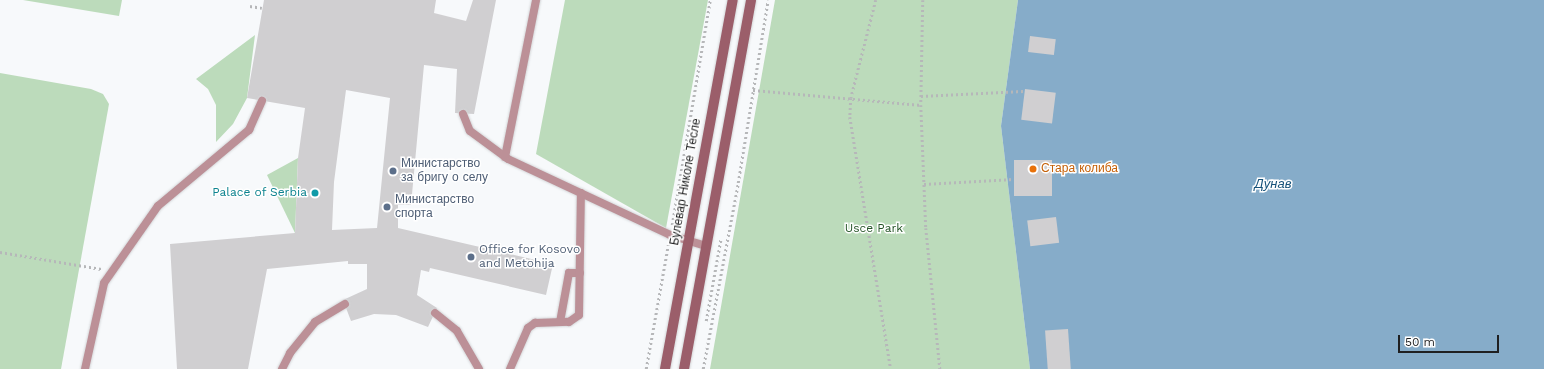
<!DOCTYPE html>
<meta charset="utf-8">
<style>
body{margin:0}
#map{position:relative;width:1544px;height:369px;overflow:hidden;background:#f7f9fb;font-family:"Work Sans",sans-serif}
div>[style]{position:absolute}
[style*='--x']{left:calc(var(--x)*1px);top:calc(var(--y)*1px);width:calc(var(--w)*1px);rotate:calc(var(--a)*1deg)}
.green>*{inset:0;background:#bcdbbb}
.water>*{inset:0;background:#86acc9}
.building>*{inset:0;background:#d0cfd1;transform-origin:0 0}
.path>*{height:2.5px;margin-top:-1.25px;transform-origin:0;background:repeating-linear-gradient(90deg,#b6b7b9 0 2px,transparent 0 5px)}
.roads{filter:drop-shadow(0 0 1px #d4d6d8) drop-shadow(0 0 1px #d4d6d8)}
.service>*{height:8px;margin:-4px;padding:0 4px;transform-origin:4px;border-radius:4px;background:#bc9097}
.secondary>*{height:10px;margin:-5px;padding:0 5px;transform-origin:5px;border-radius:5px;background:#9b5e6a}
.dots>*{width:11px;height:11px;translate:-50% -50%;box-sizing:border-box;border:2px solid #fff;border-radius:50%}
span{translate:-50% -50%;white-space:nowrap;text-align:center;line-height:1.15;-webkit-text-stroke:3px #fff;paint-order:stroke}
.service-label{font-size:12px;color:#4e5e75}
.left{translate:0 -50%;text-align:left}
.food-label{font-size:12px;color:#c56008}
.street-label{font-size:12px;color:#1f2021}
.culture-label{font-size:12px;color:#0d838f}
.right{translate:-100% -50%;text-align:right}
.park-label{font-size:12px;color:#255427}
.water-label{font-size:13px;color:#16527a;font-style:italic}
.scale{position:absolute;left:1398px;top:335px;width:101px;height:18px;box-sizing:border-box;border:2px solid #1f2021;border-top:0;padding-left:5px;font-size:12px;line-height:14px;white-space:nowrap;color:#1f2021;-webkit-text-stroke:3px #fff;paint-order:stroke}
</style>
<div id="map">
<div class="green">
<div style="clip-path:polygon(23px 0,122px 0,119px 16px)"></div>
<div style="clip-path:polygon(565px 0,708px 0,666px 228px,536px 154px)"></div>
<div style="clip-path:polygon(775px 0,1018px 0,1001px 126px,1030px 369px,710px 369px)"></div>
<div style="clip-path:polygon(255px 35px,247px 98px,233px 124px,216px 142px,216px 105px,208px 89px,196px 79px)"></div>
<div style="clip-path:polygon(0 73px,91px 89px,103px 94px,109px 104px,61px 369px,0 369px)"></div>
<div style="clip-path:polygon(298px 158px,295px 233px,267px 175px)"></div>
</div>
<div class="water">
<div style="clip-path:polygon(1018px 0,1544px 0,1544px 369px,1030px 369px,1001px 126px)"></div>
</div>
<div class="building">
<div style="clip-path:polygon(evenodd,264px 0,436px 0,434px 13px,466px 21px,473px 0,496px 0,474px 114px,455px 113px,457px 69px,424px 65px,411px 205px,398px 205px,398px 228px,553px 264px,546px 295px,430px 268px,429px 272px,421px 270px,417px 295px,437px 308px,428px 327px,396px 315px,374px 314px,351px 321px,343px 300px,367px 289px,367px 264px,348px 264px,348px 261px,267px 269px,248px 369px,177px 369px,170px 244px,295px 233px,298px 158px,305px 108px,247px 98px,264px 0,346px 90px,390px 98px,377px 228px,332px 230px,334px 182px,346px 90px)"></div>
<div style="left:1030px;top:36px;width:26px;height:16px;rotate:7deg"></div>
<div style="left:1025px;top:89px;width:31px;height:31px;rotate:7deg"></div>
<div style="left:1014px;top:160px;width:38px;height:36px"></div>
<div style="left:1056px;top:217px;width:26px;height:29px;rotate:83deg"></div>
<div style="left:1068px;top:329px;width:40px;height:23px;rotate:86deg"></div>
</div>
<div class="path">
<div style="--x:876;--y:0;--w:101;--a:104.3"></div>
<div style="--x:851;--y:98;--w:19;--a:93"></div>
<div style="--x:850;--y:117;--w:255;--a:80.8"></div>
<div style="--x:923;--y:0;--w:105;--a:91.1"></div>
<div style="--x:921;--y:105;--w:123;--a:87.7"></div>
<div style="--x:926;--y:228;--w:142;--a:84.3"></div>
<div style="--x:250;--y:6;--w:12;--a:9"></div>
<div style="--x:753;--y:90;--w:169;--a:5.1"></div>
<div style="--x:921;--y:96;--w:104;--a:-2.8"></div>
<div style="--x:924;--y:184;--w:90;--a:-3.2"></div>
<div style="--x:672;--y:225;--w:228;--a:-80.4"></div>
<div style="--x:0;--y:252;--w:103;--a:9.5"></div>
<div style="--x:706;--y:321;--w:84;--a:-79.8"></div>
<div style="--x:646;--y:369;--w:126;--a:-79.9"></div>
<div style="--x:703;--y:369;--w:189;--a:-79.3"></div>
<div style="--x:738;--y:183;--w:185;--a:-80.7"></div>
</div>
<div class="roads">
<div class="service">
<div style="--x:463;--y:114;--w:18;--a:68"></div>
<div style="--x:470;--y:131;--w:47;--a:36.4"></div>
<div style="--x:508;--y:159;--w:179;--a:25.1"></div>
<div style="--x:670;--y:235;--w:38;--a:17"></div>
<div style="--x:505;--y:157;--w:160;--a:-78.8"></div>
<div style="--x:435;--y:313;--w:28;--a:39"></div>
<div style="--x:457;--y:331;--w:44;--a:59.9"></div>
<div style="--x:560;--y:322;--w:50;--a:-79.6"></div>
<div style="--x:569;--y:273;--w:11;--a:0"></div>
<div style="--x:85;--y:369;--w:88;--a:-77.5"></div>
<div style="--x:104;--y:283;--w:94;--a:-55"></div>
<div style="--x:158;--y:206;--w:119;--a:-39.9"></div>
<div style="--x:249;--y:130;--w:32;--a:-66"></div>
<div style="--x:282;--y:369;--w:18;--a:-63"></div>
<div style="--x:290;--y:353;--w:40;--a:-51"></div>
<div style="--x:315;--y:322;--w:35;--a:-31"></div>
<div style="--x:510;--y:369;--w:45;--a:-66.3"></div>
<div style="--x:528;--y:328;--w:9;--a:-36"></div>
<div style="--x:535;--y:323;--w:34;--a:-2"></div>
<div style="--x:569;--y:322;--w:12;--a:-35"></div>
<div style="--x:579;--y:315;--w:122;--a:-89.1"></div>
</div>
<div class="secondary">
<div style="--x:665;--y:369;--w:375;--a:-79.6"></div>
<div style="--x:684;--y:369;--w:375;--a:-79.7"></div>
</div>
</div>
<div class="dots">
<div style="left:1033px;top:169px;background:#e8710a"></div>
<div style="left:393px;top:171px;background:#5c6f8a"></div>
<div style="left:315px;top:193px;background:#0f9aa8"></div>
<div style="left:387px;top:207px;background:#5c6f8a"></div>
<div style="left:471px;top:257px;background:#5c6f8a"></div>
</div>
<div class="service-label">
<span class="left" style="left:401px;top:171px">Министарство<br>за бригу о селу</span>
<span class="left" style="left:395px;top:207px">Министарство<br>спорта</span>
<span class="left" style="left:479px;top:257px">Office for Kosovo<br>and Metohija</span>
</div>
<div class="food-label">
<span class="left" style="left:1041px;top:169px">Стара колиба</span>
</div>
<div class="street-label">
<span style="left:686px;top:182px;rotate:-80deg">Булевар Николе Тесле</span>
</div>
<div class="culture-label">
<span class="right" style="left:307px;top:193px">Palace of Serbia</span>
</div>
<div class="park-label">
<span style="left:874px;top:229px">Usce Park</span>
</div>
<div class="water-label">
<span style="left:1273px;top:184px">Дунав</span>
</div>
<div class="scale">50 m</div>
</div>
